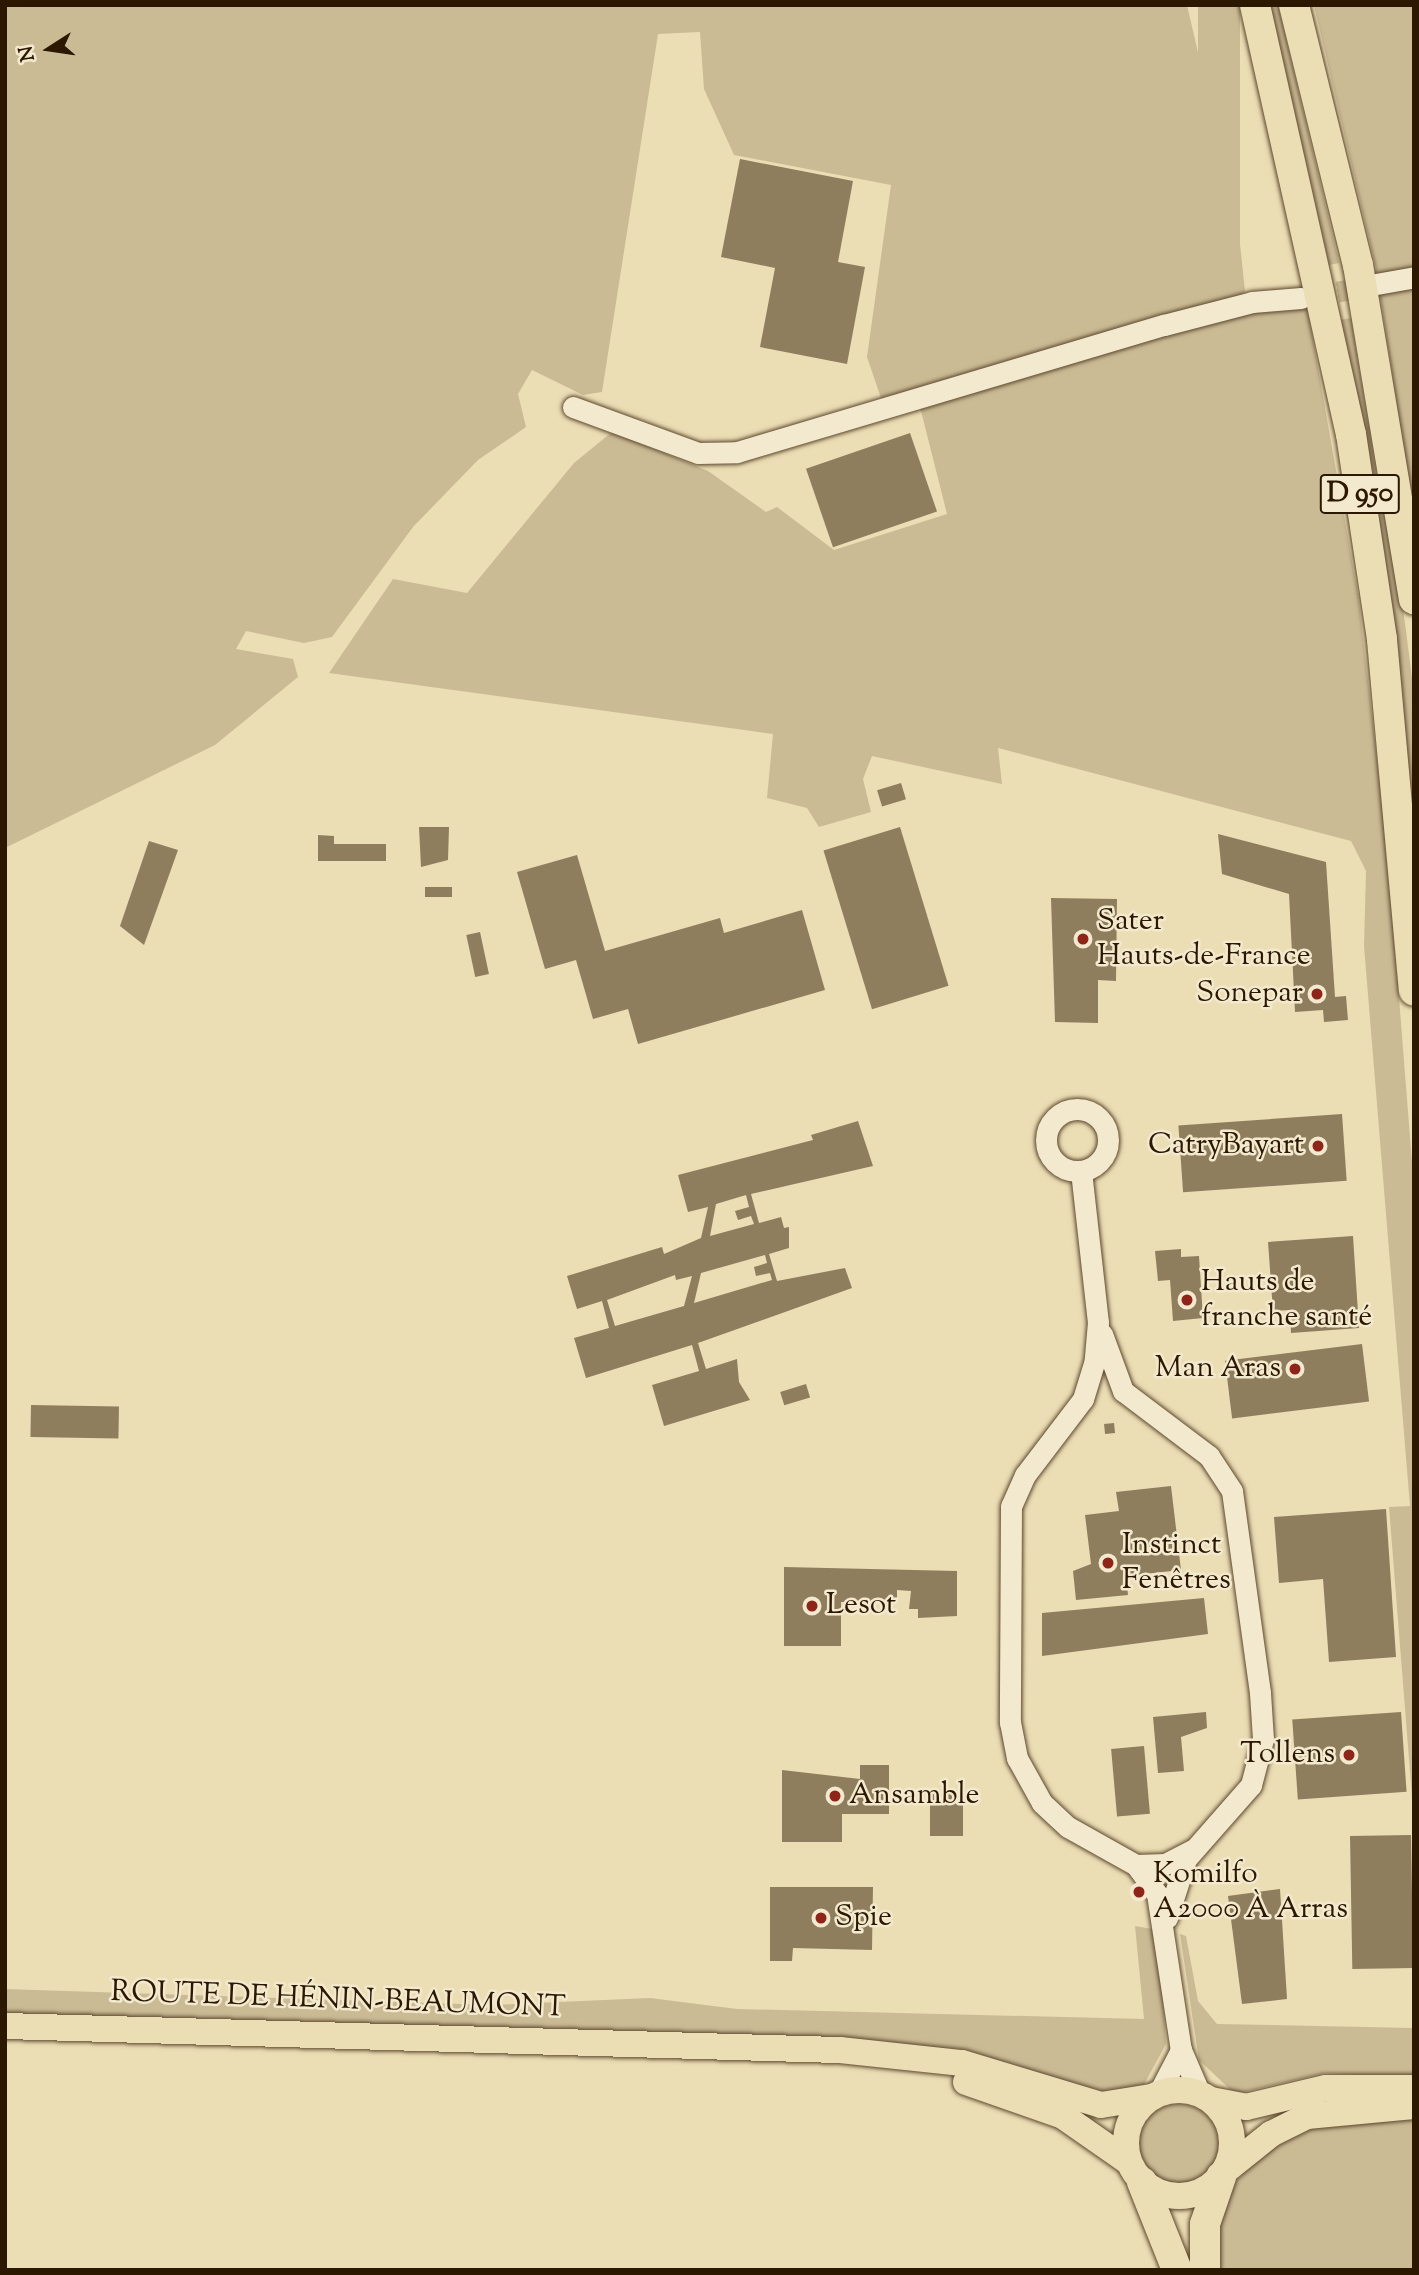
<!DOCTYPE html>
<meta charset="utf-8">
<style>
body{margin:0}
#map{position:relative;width:1419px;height:2275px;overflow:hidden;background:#ebddb4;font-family:"Sorts Mill Goudy",serif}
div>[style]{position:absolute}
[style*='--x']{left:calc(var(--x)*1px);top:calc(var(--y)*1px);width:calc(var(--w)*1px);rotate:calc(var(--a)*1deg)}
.green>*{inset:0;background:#cbbb95;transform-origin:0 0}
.round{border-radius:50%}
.building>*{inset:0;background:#8f7e5e;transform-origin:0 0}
.minor-tunnel>*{height:21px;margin-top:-10.5px;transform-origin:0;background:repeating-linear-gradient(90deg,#c5b590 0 21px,transparent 0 31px)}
.roads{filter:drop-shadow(0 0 2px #5c482d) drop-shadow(0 0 2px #5c482d)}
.minor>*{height:21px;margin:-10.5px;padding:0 10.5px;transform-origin:10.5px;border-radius:10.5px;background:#f2e9ce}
.minor>.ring{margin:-10.5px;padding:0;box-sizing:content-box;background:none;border:21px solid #f2e9ce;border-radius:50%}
.major>*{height:26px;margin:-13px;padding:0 13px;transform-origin:13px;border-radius:13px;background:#ebddb4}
.major>.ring{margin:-13px;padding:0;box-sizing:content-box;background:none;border:26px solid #ebddb4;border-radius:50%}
.highway>*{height:30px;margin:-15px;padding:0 15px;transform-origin:15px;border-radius:15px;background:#ebddb4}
.dots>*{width:19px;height:19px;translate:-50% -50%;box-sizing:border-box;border:4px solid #f2e9ce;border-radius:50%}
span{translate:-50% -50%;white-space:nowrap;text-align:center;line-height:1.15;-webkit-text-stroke:5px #f2e9ce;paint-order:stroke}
.shield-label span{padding:2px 5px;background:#f2e9ce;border:2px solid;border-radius:5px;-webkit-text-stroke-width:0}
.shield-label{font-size:28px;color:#2c1700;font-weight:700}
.poi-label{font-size:30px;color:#2c1700}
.left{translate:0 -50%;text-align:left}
.right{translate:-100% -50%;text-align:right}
.street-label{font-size:30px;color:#2c1700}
.frame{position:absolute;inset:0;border:7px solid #2c1700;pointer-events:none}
.north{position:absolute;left:14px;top:14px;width:70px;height:70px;-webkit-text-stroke:5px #f2e9ce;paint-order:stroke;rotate:258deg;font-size:19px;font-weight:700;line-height:28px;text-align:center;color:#2c1700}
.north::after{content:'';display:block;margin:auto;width:24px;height:32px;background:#2c1700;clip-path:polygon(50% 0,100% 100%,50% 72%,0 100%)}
</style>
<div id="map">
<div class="green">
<div style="clip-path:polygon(5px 5px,1187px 5px,1238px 225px,1245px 291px,1238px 301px,881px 398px,867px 357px,891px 185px,734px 155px,704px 89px,700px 32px,658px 34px,602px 392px,583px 395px,532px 370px,518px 394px,526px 427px,478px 460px,413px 527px,332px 637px,304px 643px,246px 631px,236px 649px,293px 659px,298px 677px,215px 745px,5px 848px)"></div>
<div style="left:1198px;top:5px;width:42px;height:292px"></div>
<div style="clip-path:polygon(1270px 5px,1278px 5px,1339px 263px,1329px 265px)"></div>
<div style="clip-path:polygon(1314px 5px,1414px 5px,1414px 516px,1376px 268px)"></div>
<div style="clip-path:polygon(1307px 306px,1358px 595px,1387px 845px,1414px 1188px,1414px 1822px,1389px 1507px,1410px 1506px,1364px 946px,1366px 871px,1351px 841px,998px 748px,1002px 784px,872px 756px,863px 779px,871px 812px,819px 827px,807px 808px,767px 798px,773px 734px,329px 673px,393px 579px,467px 593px,574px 463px,612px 432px,708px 471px,766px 512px,777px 507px,834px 550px,947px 514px,919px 403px,1243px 313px)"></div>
<div style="clip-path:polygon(1351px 318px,1379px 490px,1387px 487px,1406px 631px,1414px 694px,1414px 838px,1339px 320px)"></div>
<div style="clip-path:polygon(1135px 1926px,1158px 1930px,1166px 2044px,1142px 2088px,1124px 2097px,794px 2038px,5px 2015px,5px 1989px,492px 2005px,650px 1998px,737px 2009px,1144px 2019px)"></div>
<div style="clip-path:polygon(1180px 1934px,1186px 1936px,1198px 2001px,1217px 2024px,1414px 2028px,1414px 2078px,1325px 2073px,1235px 2094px,1199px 2060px)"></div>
<div class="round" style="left:1139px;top:2104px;width:80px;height:80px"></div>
<div style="clip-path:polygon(1356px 2119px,1414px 2120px,1414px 2270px,1214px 2270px,1215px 2233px,1227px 2193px,1252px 2162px,1304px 2129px)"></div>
</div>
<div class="building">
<div style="clip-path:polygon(740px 159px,853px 181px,838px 262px,865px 267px,847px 364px,760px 347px,775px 268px,721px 257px)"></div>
<div style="left:910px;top:433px;width:83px;height:110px;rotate:71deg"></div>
<div style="left:901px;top:783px;width:17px;height:25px;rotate:73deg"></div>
<div style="clip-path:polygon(419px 827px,449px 827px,448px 860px,421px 867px)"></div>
<div style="left:900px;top:827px;width:166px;height:80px;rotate:73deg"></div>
<div style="clip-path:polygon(1218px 834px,1326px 862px,1335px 997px,1346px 996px,1348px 1020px,1324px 1022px,1323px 1010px,1295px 1012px,1289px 894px,1222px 874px)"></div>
<div style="clip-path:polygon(318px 835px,334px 836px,334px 844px,386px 844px,386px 861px,318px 861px)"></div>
<div style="clip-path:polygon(149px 841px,178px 850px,144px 945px,120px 926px)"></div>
<div style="clip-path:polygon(577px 855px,605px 951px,720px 918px,724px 933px,802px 910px,825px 990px,638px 1044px,628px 1009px,593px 1019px,576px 960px,545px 969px,517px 872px)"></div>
<div style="left:425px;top:887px;width:27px;height:10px"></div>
<div style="clip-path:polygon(1051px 898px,1117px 899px,1116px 981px,1098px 980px,1098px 1023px,1055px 1022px)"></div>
<div style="left:480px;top:932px;width:43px;height:14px;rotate:78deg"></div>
<div style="left:1342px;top:1114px;width:67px;height:164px;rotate:86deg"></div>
<div style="clip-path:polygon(evenodd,858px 1121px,873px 1166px,751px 1194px,759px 1223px,781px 1217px,784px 1228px,789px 1227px,789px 1248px,769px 1254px,777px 1281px,845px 1268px,852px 1288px,698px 1343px,706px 1369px,737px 1359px,739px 1382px,750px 1400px,664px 1426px,652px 1385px,699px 1371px,692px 1345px,586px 1378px,574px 1338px,609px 1328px,602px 1301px,577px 1309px,567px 1276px,662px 1247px,664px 1254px,701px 1238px,708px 1207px,688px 1212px,678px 1175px,813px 1140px,811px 1135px,858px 1121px,746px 1195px,749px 1207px,735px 1211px,738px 1220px,751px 1216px,754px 1224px,710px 1236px,716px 1204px,746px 1195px,858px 1121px,765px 1255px,767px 1263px,754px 1267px,756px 1276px,770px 1273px,772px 1280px,694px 1303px,701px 1273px,765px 1255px,858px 1121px,675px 1275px,676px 1280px,692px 1276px,684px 1306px,615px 1326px,607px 1300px,675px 1275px)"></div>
<div style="clip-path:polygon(1353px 1236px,1359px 1328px,1291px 1333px,1290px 1310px,1273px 1311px,1268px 1242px)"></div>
<div style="clip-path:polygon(1181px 1249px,1181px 1257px,1199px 1256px,1203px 1318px,1173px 1321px,1170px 1280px,1158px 1281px,1155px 1251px)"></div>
<div style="left:1362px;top:1344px;width:58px;height:138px;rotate:83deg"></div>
<div style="left:806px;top:1384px;width:14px;height:27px;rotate:73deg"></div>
<div style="left:31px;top:1405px;width:88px;height:32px;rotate:1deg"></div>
<div style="left:1114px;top:1423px;width:10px;height:10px;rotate:84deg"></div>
<div style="clip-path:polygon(1171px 1486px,1181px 1570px,1126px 1576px,1128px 1595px,1076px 1600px,1073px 1571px,1091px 1564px,1085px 1515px,1119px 1511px,1116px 1492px)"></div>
<div style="clip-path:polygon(1386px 1509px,1396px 1657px,1329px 1662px,1323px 1579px,1279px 1583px,1274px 1517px)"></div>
<div style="clip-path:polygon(784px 1567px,957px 1571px,957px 1616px,918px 1618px,918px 1609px,909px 1609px,911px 1591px,897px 1590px,897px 1603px,841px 1602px,841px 1646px,784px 1646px)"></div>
<div style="clip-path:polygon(1204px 1598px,1208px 1634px,1042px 1656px,1042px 1613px)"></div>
<div style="clip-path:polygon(1206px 1712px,1207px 1728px,1181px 1737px,1184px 1771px,1158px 1773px,1153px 1717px)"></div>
<div style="left:1401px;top:1712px;width:80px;height:109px;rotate:86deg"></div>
<div style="left:1144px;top:1746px;width:68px;height:33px;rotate:85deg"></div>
<div style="clip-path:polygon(860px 1765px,889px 1765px,889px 1814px,842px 1814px,842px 1842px,782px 1842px,782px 1770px,860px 1779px)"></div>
<div style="left:963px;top:1794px;width:42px;height:33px;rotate:90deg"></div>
<div style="left:1411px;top:1835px;width:133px;height:61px;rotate:89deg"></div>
<div style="clip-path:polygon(770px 1887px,873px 1887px,872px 1950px,793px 1948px,792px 1961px,770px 1961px)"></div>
<div style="clip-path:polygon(1280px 1889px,1287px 1999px,1242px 2004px,1228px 1896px)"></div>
</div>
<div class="minor-tunnel">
<div style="--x:1307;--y:297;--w:69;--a:-10"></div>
</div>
<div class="roads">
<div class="minor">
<div style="--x:1376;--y:284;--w:39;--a:-10"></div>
<div style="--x:573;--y:407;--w:133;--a:20.2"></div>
<div style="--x:698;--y:453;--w:39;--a:-1"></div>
<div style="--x:737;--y:452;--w:445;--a:-16.6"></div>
<div style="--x:1164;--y:325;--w:91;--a:-14.6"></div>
<div style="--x:1252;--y:302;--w:49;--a:-4.7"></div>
<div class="ring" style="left:1046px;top:1109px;width:41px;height:41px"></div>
<div style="--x:1081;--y:1171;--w:152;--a:83.6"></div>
<div style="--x:1098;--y:1322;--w:38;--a:95"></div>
<div style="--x:1095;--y:1360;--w:41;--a:107.1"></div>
<div style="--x:1083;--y:1399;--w:96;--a:127.3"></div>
<div style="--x:1025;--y:1475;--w:34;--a:114"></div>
<div style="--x:1011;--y:1506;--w:216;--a:90.3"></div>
<div style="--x:1010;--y:1722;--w:37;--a:79"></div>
<div style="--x:1017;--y:1758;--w:51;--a:60.9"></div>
<div style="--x:1042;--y:1803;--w:35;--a:43"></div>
<div style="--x:1068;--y:1827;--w:78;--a:29.2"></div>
<div style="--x:1136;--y:1865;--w:36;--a:54"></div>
<div style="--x:1157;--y:1894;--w:158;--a:81.3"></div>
<div style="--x:1181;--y:2050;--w:48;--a:66.6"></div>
<div style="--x:1102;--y:1334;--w:61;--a:69.8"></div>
<div style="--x:1123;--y:1391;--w:108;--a:37.1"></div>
<div style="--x:1209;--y:1456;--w:42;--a:56.7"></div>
<div style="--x:1232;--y:1491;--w:204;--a:82.1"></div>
<div style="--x:1260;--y:1693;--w:46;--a:86.3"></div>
<div style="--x:1263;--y:1739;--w:48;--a:104.6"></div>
<div style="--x:1251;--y:1785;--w:98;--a:131.3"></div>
<div style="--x:1186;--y:1859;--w:62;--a:107.9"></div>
<div style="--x:1136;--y:1865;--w:29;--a:-2"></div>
<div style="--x:1165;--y:1864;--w:31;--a:-27"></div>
<div style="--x:1158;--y:2094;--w:50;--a:-62.4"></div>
</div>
<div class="major">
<div style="--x:5;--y:2026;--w:835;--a:1.65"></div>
<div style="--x:840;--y:2050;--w:123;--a:6.1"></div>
<div style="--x:962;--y:2063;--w:145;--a:16.8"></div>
<div style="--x:1101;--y:2105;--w:52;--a:-8.9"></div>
<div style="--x:966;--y:2082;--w:103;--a:19.3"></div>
<div style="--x:1063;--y:2116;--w:80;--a:34.9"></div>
<div class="ring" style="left:1126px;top:2090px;width:80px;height:80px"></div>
<div style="--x:1211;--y:2100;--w:36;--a:11"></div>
<div style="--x:1246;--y:2107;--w:82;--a:-13.4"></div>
<div style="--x:1326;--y:2088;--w:88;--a:0"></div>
<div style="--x:1226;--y:2170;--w:58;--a:-38.7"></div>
<div style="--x:1271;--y:2134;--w:40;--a:-26.6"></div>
<div style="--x:1307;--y:2116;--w:107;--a:-5.3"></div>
</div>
<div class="highway">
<div style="--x:1255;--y:5;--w:440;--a:77.4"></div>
<div style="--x:1351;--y:434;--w:208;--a:81.4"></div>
<div style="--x:1382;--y:640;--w:352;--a:84.8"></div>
<div style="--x:1294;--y:5;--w:268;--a:76.2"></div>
<div style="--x:1358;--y:265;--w:339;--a:80.5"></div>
<div style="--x:1142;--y:2182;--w:95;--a:68.3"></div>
<div style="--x:1205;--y:2270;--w:46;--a:-90"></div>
<div style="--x:1205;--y:2224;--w:50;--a:-71.2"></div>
</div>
</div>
<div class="dots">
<div style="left:1083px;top:939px;background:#8f2418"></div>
<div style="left:1317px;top:994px;background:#8f2418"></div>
<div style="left:1318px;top:1146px;background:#8f2418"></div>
<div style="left:1187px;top:1300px;background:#8f2418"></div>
<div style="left:1295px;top:1369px;background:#8f2418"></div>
<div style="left:1108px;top:1563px;background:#8f2418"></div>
<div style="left:812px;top:1606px;background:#8f2418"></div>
<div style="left:1349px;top:1755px;background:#8f2418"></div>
<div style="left:835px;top:1796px;background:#8f2418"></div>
<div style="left:1139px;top:1892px;background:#8f2418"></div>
<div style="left:821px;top:1918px;background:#8f2418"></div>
</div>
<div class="shield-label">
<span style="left:1360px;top:494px">D 950</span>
</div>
<div class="poi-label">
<span class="left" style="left:1097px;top:939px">Sater<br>Hauts-de-France</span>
<span class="right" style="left:1303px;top:994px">Sonepar</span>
<span class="right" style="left:1304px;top:1146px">CatryBayart</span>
<span class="left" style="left:1201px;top:1300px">Hauts de<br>franche santé</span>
<span class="right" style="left:1281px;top:1369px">Man Aras</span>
<span class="left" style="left:1122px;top:1563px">Instinct<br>Fenêtres</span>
<span class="left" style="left:826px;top:1606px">Lesot</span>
<span class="right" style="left:1335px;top:1755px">Tollens</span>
<span class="left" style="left:849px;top:1796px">Ansamble</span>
<span class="left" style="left:1153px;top:1892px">Komilfo<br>A2000 À Arras</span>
<span class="left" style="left:835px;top:1918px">Spie</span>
</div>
<div class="street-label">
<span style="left:338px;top:2001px;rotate:2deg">ROUTE DE HÉNIN-BEAUMONT</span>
</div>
<div class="frame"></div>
<div class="north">N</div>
</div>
